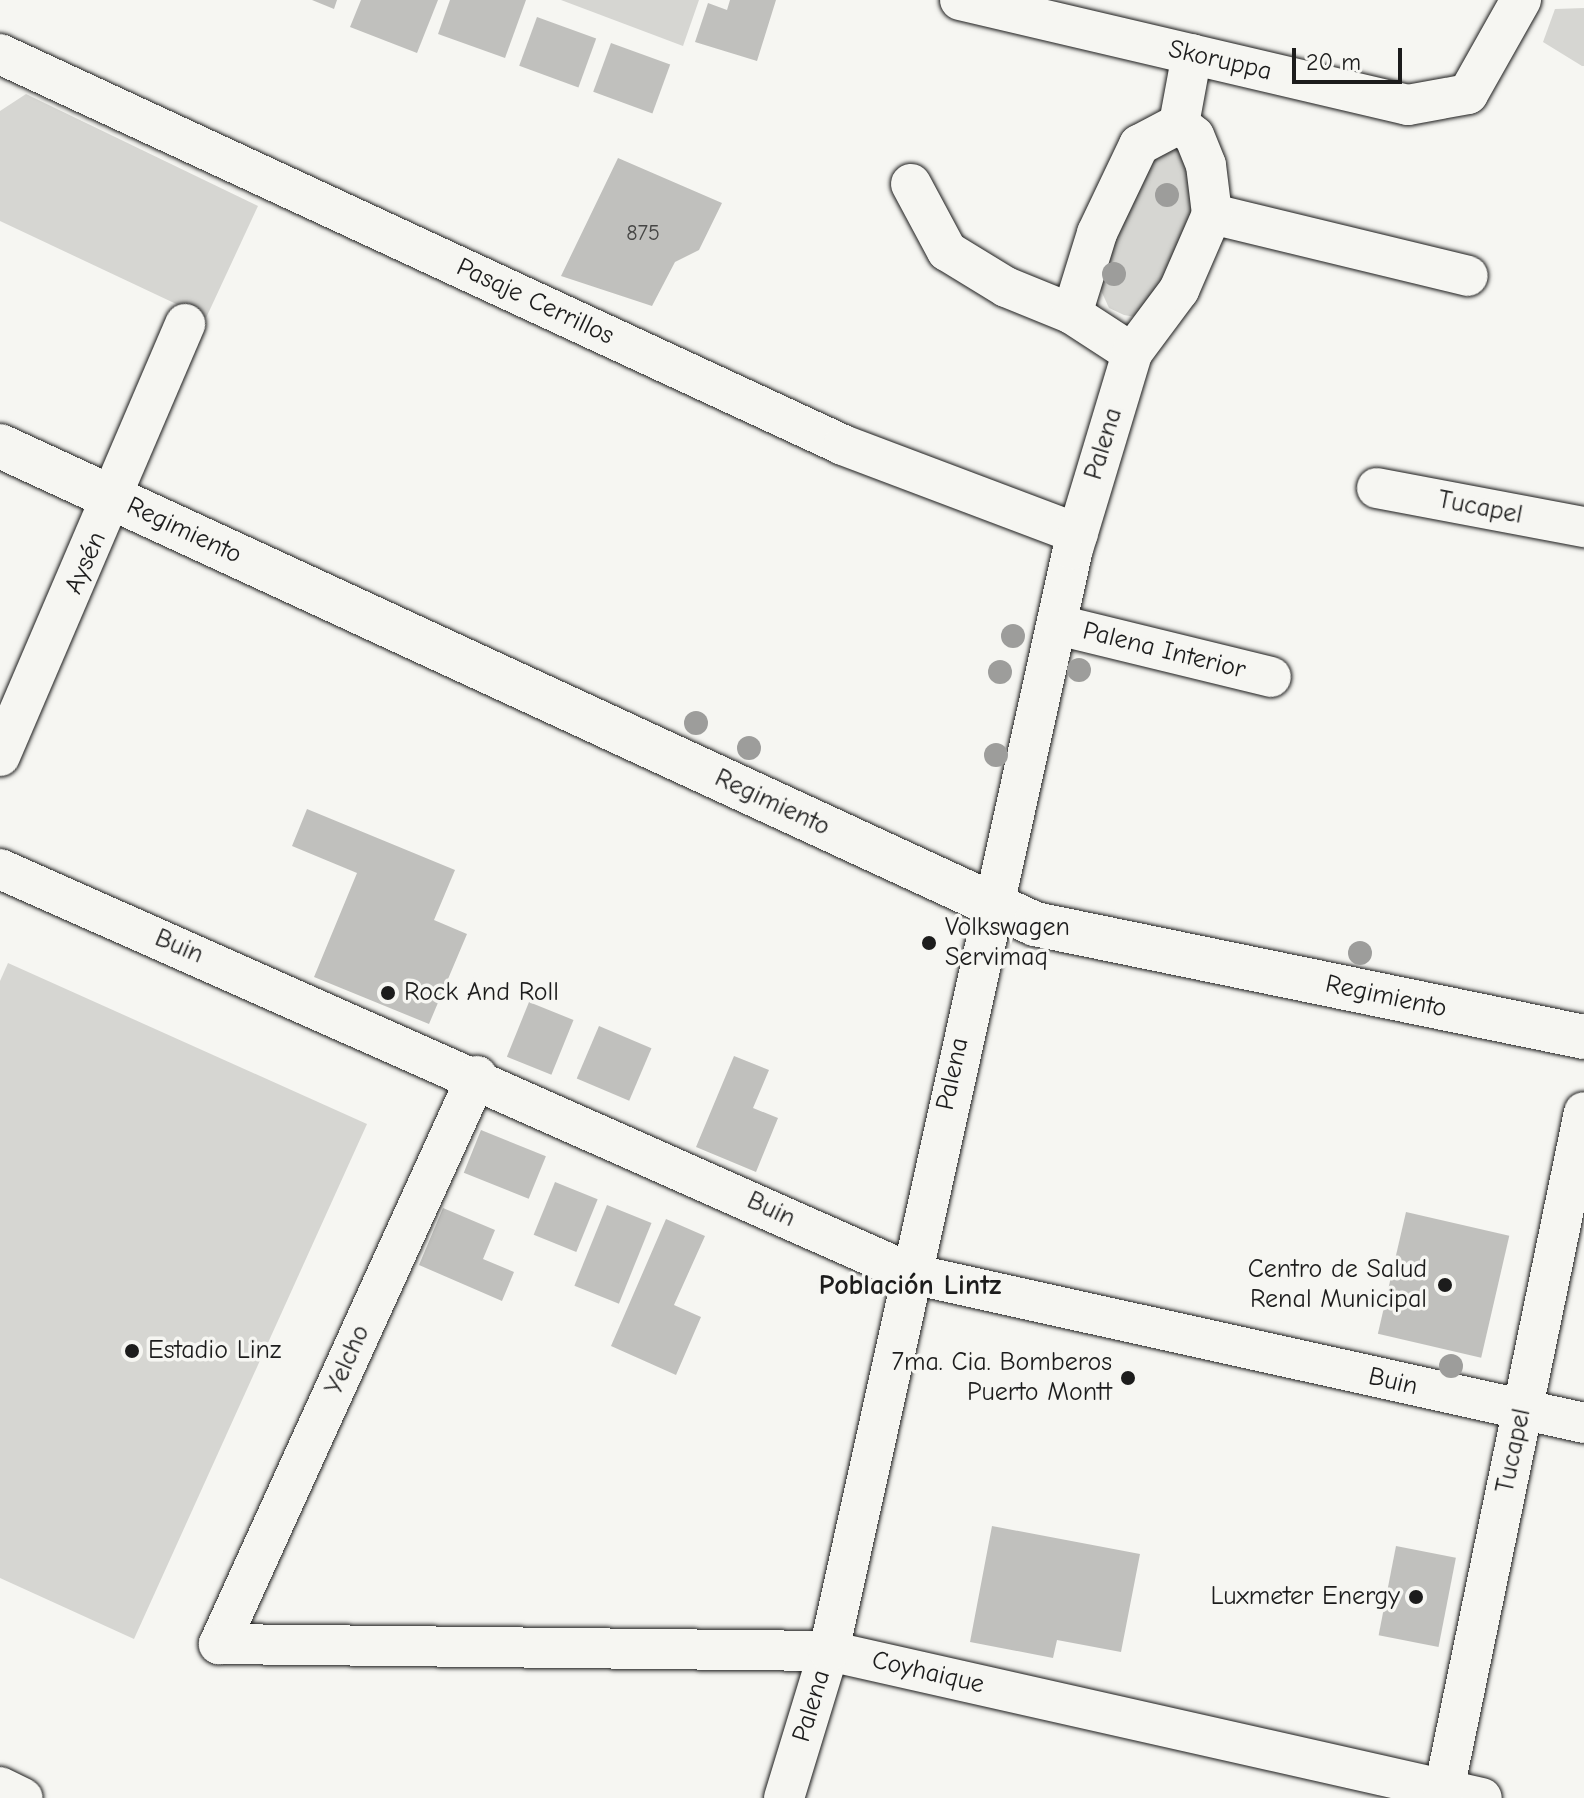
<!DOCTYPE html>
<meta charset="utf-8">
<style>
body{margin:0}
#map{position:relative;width:1584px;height:1798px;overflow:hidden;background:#f6f6f2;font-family:"Comic Neue",sans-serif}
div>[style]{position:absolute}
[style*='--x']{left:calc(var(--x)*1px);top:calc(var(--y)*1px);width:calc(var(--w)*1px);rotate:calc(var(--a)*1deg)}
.green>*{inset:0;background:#d6d6d2}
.building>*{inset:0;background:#c0c0bd;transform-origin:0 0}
.roads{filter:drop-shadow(0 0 2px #1c1c1c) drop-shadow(0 0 2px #1c1c1c)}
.street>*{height:40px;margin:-20px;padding:0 20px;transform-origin:20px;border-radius:20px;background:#f6f6f2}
.secondary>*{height:44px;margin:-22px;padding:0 22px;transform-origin:22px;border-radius:22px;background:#f6f6f2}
.trees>*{width:24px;height:24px;margin:-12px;border-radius:50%;background:#9d9d9b}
.dots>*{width:22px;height:22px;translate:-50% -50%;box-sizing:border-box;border:4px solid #f6f6f2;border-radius:50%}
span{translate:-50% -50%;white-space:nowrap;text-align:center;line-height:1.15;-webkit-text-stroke:7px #f6f6f2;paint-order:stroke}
.number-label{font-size:22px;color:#454544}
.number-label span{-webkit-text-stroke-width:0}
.street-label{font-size:26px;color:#1c1c1c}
.poi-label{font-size:26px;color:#1c1c1c}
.left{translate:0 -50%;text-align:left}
.right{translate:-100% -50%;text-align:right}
.neighbourhood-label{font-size:28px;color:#1c1c1c;font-weight:700}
.scale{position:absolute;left:1292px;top:48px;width:110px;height:36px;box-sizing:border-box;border:4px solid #1c1c1c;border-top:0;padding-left:10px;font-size:24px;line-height:28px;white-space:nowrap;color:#1c1c1c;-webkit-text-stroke:6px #f6f6f2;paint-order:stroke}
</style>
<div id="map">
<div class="green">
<div style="clip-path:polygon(561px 0,699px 0,683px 46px)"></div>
<div style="clip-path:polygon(1584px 8px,1584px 66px,1582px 66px,1543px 42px,1555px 9px)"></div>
<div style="clip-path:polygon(26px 94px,258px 206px,206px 318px,0 221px,0 111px)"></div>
<div style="clip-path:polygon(1169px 147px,1182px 151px,1201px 191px,1165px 287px,1135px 317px,1124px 315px,1109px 308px,1099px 286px,1143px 162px)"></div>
<div style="clip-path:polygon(8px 963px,367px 1124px,134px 1639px,0 1578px,0 981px)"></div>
</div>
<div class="building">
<div style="clip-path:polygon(312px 0,337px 0,334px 9px)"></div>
<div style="clip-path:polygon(361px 0,438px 0,417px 53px,350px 27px)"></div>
<div style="clip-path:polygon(450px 0,526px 0,505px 58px,438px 34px)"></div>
<div style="clip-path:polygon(730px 0,776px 0,757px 61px,695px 42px,708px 3px,727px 10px)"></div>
<div style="left:537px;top:17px;width:63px;height:52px;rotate:20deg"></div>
<div style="left:611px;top:43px;width:63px;height:52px;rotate:20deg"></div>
<div style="clip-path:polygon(618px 158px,722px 203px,699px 250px,675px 262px,652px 306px,561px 276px)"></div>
<div style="clip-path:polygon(307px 809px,455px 870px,434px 920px,467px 934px,429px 1024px,314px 977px,357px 873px,292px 846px)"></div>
<div style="left:529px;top:1002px;width:48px;height:59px;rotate:22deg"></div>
<div style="left:599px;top:1026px;width:57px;height:57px;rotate:23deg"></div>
<div style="clip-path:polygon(734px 1056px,769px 1070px,753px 1108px,778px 1118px,756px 1172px,696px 1147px)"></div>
<div style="left:481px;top:1130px;width:70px;height:46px;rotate:22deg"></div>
<div style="left:555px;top:1182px;width:46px;height:57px;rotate:22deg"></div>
<div style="left:607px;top:1205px;width:48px;height:87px;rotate:22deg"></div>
<div style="clip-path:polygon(443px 1208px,495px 1230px,483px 1259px,514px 1272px,502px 1301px,419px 1265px)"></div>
<div style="left:1406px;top:1212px;width:106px;height:125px;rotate:13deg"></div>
<div style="clip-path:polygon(666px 1219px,705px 1236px,674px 1305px,701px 1317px,676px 1375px,611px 1346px)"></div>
<div style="clip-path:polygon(992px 1526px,1140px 1554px,1121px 1652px,1057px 1640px,1053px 1658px,970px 1642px)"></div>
<div style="left:1396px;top:1546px;width:61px;height:91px;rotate:11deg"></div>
</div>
<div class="roads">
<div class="street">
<div style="--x:960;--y:0;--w:460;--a:13.2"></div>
<div style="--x:1408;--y:105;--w:61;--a:-10.4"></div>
<div style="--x:1468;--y:94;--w:108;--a:-60.6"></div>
<div style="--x:0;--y:54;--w:929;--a:24.88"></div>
<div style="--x:843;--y:445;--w:251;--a:20.7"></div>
<div style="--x:1179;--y:124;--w:71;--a:-79.5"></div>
<div style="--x:911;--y:184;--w:76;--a:61.8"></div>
<div style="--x:947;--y:251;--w:69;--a:31.4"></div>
<div style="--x:1006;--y:287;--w:71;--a:22.2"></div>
<div style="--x:1212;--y:214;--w:263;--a:13.6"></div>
<div style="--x:1132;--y:353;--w:72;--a:-147"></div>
<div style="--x:1072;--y:314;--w:85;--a:-72.8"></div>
<div style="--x:1097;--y:233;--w:98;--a:-64.5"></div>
<div style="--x:1139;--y:145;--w:45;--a:-27.7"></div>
<div style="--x:1377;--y:488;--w:211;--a:10.7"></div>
<div style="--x:1058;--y:625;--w:219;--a:13.7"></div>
<div style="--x:0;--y:756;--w:470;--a:-66.8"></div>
<div style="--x:0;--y:869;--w:998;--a:23.94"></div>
<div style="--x:912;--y:1274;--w:688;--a:12.5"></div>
<div style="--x:477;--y:1076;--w:624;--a:114.43"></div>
<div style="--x:219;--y:1644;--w:610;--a:0.66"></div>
<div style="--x:829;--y:1651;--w:669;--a:12.69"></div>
<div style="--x:0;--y:1787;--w:25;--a:26"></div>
<div style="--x:1444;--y:1790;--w:692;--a:-78.33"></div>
<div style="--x:784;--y:1798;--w:154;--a:-73"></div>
<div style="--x:829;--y:1651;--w:1129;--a:-77.52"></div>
<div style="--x:1073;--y:549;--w:205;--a:-73.2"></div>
<div style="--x:1132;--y:353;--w:79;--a:-53.3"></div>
<div style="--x:1179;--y:290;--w:83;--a:-66.5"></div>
<div style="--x:1212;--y:214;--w:49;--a:-97"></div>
<div style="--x:1206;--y:165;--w:31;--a:-112"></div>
<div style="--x:1194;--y:136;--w:19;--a:-141"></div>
</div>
<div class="secondary">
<div style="--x:0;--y:446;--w:1140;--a:24.79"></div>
<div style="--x:1035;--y:924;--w:561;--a:11.63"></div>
</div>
</div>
<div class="trees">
<div style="left:1167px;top:195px"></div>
<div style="left:1114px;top:274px"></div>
<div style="left:1013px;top:636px"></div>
<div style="left:1079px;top:670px"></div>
<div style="left:1000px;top:672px"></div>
<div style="left:696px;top:723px"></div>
<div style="left:749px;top:748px"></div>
<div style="left:996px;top:755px"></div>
<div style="left:1360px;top:953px"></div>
<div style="left:1451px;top:1366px"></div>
</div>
<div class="dots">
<div style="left:929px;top:943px;background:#1c1c1c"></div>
<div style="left:388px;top:993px;background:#1c1c1c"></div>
<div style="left:1445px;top:1285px;background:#1c1c1c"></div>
<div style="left:132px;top:1351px;background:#1c1c1c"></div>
<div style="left:1128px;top:1378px;background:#1c1c1c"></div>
<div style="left:1416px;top:1597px;background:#1c1c1c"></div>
</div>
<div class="number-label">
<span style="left:643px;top:234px">875</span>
</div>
<div class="street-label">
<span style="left:1220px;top:61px;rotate:13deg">Skoruppa</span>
<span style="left:535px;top:302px;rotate:25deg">Pasaje Cerrillos</span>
<span style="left:1104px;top:444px;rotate:-73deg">Palena</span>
<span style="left:1480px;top:508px;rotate:11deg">Tucapel</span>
<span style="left:184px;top:531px;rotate:25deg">Regimiento</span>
<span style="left:86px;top:563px;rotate:-66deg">Aysén</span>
<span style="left:1164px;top:651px;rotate:14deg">Palena Interior</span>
<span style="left:772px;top:803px;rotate:25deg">Regimiento</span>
<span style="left:179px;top:947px;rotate:23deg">Buin</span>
<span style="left:1386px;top:997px;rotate:12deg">Regimiento</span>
<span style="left:953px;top:1074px;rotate:-78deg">Palena</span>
<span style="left:771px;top:1210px;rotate:25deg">Buin</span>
<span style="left:348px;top:1360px;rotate:-66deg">Yelcho</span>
<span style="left:1393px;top:1382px;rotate:13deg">Buin</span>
<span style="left:1514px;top:1451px;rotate:-78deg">Tucapel</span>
<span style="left:928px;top:1673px;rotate:13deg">Coyhaique</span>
<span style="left:812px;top:1706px;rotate:-73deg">Palena</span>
</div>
<div class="poi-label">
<span class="left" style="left:945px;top:943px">Volkswagen<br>Servimaq</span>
<span class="left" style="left:404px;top:993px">Rock And Roll</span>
<span class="right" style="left:1427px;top:1285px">Centro de Salud<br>Renal Municipal</span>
<span class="left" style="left:148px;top:1351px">Estadio Linz</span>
<span class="right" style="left:1112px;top:1378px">7ma. Cia. Bomberos<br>Puerto Montt</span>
<span class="right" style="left:1400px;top:1597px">Luxmeter Energy</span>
</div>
<div class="neighbourhood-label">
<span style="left:910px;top:1285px">Población Lintz</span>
</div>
<div class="scale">20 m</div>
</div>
